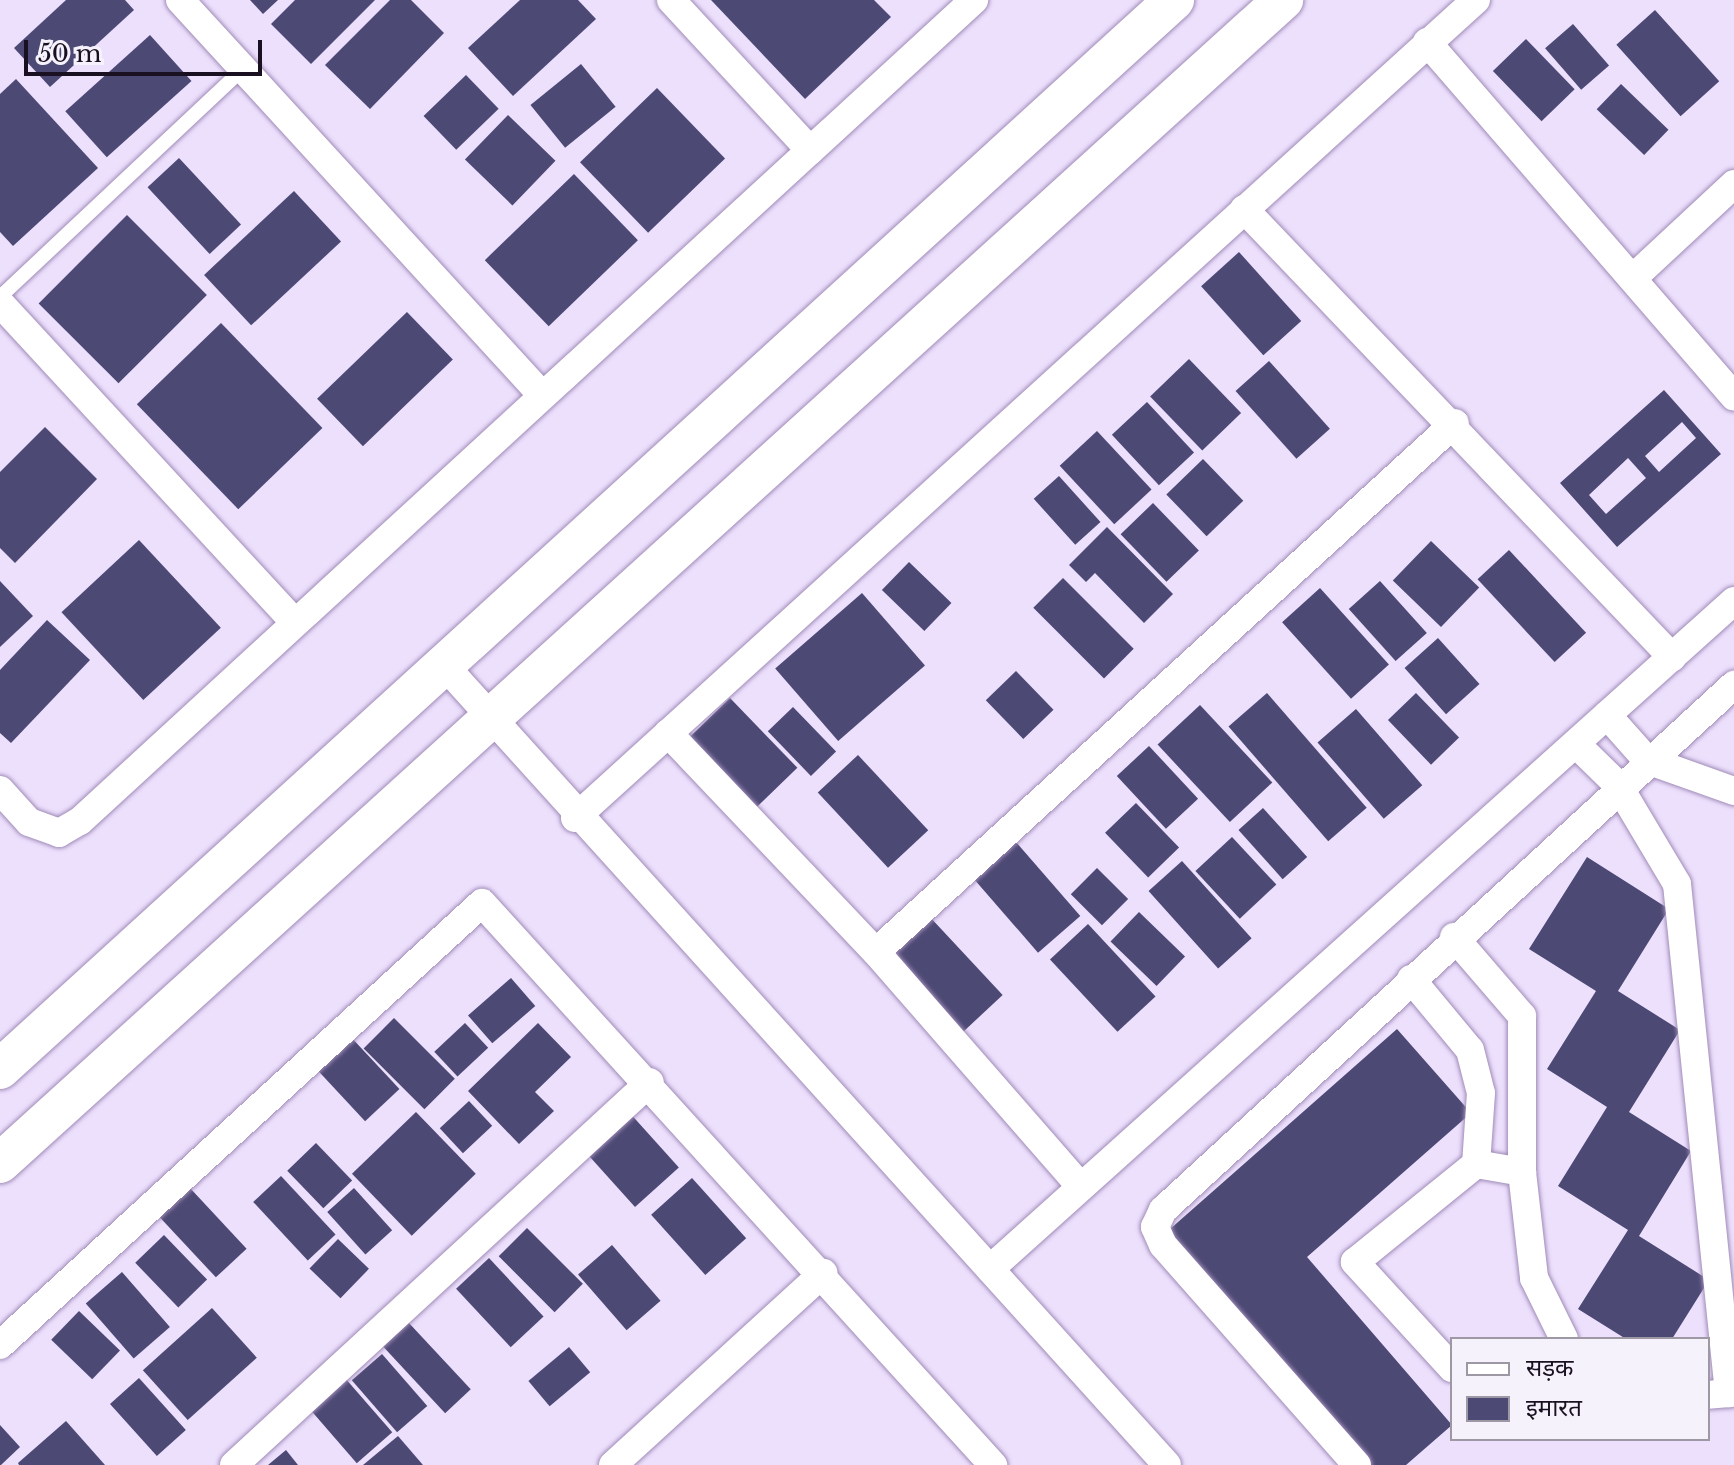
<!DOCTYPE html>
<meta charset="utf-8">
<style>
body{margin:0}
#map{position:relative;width:1734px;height:1465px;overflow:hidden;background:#ede0fd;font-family:"Libre Baskerville","Noto Sans Devanagari",serif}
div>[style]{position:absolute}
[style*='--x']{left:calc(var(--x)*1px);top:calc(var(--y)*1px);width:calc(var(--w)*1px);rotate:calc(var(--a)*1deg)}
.building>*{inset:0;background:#4c4974;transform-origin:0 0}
.roads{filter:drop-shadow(0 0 2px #a08bb8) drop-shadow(0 0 2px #a08bb8)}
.lane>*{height:14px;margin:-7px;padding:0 7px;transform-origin:7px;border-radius:7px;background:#fff}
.street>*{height:28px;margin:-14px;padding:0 14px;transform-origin:14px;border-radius:14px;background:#fff}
.secondary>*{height:40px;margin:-20px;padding:0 20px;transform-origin:20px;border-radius:20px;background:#fff}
span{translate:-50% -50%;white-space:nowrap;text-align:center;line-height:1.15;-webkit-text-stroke:8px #f6f2fb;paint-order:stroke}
.legend{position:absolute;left:1450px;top:1337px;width:260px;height:104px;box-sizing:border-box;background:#f6f2fb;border:2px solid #9e98a4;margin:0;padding:10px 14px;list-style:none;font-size:24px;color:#191021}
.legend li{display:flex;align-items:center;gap:16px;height:40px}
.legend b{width:40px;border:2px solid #9e98a4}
.scale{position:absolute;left:24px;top:40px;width:238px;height:36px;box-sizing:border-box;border:4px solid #191021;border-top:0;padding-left:10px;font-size:24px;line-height:28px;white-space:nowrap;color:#191021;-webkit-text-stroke:6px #f6f2fb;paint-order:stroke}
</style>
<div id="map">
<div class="building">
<div style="clip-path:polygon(66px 0,125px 0,134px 10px,50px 87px,14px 48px)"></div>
<div style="clip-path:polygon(250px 0,278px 0,263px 14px)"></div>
<div style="clip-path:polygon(295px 0,375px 0,311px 64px,271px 24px)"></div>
<div style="clip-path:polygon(390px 0,411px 0,444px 33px,370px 109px,325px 65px)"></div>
<div style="clip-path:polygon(520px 0,578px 0,596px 19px,513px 96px,468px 48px)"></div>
<div style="clip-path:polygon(711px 0,874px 0,891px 17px,805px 99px)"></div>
<div style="left:1655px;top:10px;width:96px;height:52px;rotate:48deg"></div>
<div style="left:1573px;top:24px;width:55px;height:37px;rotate:49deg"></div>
<div style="left:150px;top:35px;width:62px;height:114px;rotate:48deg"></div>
<div style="left:1526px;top:39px;width:70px;height:46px;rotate:46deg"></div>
<div style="left:581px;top:64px;width:55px;height:65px;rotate:51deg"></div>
<div style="left:466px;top:75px;width:47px;height:59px;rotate:46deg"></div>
<div style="clip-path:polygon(16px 79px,98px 168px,13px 246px,0 232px,0 94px)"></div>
<div style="left:1621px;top:84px;width:66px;height:35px;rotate:44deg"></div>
<div style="left:657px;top:88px;width:98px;height:107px;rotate:46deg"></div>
<div style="left:508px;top:115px;width:66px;height:62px;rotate:44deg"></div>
<div style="left:179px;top:158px;width:91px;height:43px;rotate:47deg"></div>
<div style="left:574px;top:174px;width:92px;height:124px;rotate:46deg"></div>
<div style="left:294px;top:191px;width:69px;height:123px;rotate:47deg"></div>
<div style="left:127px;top:215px;width:113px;height:125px;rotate:45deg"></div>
<div style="left:1239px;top:252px;width:93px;height:51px;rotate:48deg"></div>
<div style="left:407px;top:312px;width:66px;height:125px;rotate:46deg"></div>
<div style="left:221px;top:323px;width:146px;height:117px;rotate:46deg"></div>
<div style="left:1189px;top:359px;width:75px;height:54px;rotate:46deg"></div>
<div style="left:1269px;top:361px;width:91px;height:45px;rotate:48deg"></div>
<div style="clip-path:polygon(evenodd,1664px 390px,1721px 454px,1617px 547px,1560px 483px,1664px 390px,1682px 422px,1696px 438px,1659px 472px,1645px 456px,1682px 422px,1664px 390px,1628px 458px,1646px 478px,1606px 514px,1589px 495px,1628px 458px)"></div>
<div style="left:1147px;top:402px;width:69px;height:48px;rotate:47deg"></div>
<div style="clip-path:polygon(45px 427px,97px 479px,15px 563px,0 548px,0 472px)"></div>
<div style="left:1097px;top:431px;width:80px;height:51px;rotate:47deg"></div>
<div style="left:1203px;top:459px;width:58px;height:51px;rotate:46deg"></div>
<div style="left:1059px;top:476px;width:62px;height:34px;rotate:48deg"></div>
<div style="left:1153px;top:503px;width:66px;height:45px;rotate:46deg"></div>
<div style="clip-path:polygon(1107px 527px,1173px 594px,1144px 623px,1095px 573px,1086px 582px,1069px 565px)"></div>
<div style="left:139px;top:540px;width:120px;height:106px;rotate:47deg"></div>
<div style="left:1431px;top:541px;width:67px;height:55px;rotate:44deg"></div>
<div style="left:1509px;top:550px;width:113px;height:43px;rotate:47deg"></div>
<div style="left:909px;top:562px;width:59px;height:39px;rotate:44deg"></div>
<div style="left:1063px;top:578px;width:100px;height:42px;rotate:45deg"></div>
<div style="clip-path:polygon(0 581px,33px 616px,0 647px)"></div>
<div style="left:1380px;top:581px;width:70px;height:42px;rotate:48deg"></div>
<div style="left:1320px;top:588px;width:103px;height:51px;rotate:48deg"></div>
<div style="left:862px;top:593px;width:96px;height:115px;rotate:49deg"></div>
<div style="clip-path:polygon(47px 620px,90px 660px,11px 743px,0 733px,0 670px)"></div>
<div style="left:1438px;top:638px;width:62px;height:45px;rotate:48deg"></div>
<div style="left:1016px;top:671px;width:54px;height:42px;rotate:46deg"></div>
<div style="left:1267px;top:693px;width:152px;height:51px;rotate:49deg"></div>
<div style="left:1416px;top:693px;width:62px;height:39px;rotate:46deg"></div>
<div style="left:730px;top:698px;width:97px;height:56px;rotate:46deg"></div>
<div style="left:1200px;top:705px;width:106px;height:58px;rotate:47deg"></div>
<div style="left:793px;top:707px;width:62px;height:35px;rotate:46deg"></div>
<div style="left:1356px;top:709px;width:101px;height:51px;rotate:49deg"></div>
<div style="left:1149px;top:746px;width:72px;height:44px;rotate:47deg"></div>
<div style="left:858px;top:755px;width:103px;height:55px;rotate:47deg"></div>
<div style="left:1136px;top:803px;width:62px;height:43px;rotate:46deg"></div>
<div style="left:1263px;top:808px;width:66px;height:33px;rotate:48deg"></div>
<div style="left:1232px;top:837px;width:65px;height:50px;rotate:47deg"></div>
<div style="left:1016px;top:842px;width:98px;height:56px;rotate:49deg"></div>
<div style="clip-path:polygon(1587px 857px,1669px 909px,1618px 991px,1680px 1030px,1629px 1112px,1691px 1151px,1639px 1236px,1709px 1280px,1672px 1339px,1626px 1339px,1578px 1309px,1628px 1230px,1558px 1186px,1607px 1107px,1547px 1069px,1596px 991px,1529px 949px)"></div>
<div style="left:1182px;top:861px;width:104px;height:45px;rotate:48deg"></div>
<div style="left:1097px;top:868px;width:44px;height:37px;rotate:45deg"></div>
<div style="left:1139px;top:912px;width:64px;height:41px;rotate:44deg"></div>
<div style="left:929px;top:916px;width:108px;height:59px;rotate:47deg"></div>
<div style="left:1088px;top:924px;width:99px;height:52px;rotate:47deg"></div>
<div style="left:511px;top:978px;width:37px;height:57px;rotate:49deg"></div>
<div style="left:394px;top:1018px;width:86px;height:43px;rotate:45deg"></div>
<div style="left:465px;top:1023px;width:34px;height:42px;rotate:47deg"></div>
<div style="clip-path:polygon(538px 1023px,571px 1057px,535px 1092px,554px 1111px,519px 1144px,468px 1091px)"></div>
<div style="clip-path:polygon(1397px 1029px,1471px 1113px,1307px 1257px,1452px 1425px,1406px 1465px,1362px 1465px,1161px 1237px)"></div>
<div style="left:349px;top:1035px;width:74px;height:47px;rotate:47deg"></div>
<div style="left:469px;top:1101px;width:34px;height:40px;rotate:47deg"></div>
<div style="left:628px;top:1111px;width:76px;height:59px;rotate:48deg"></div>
<div style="left:416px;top:1112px;width:86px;height:89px;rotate:46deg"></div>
<div style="left:316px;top:1143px;width:52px;height:40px;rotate:46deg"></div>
<div style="left:281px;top:1176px;width:80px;height:38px;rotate:47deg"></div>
<div style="left:692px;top:1178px;width:81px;height:55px;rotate:48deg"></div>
<div style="left:190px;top:1188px;width:83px;height:42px;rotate:47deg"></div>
<div style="left:354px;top:1188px;width:57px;height:36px;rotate:48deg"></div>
<div style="left:527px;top:1228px;width:79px;height:40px;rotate:45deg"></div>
<div style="left:164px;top:1235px;width:62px;height:40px;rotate:46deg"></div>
<div style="left:338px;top:1239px;width:43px;height:41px;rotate:44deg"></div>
<div style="left:612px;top:1245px;width:74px;height:45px;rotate:49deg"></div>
<div style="left:489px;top:1258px;width:80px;height:45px;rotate:47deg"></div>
<div style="left:122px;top:1272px;width:73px;height:48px;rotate:49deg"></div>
<div style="left:212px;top:1308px;width:67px;height:93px;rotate:48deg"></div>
<div style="left:79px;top:1311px;width:57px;height:40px;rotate:44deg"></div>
<div style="left:408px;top:1322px;width:92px;height:35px;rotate:47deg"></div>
<div style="left:569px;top:1347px;width:33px;height:53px;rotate:50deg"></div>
<div style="left:382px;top:1354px;width:69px;height:40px;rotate:49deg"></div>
<div style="left:139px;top:1378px;width:70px;height:39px;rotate:48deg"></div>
<div style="left:345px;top:1378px;width:72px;height:47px;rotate:49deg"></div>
<div style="clip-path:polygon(66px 1421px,105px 1465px,19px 1465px,18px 1463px)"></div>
<div style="clip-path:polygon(0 1425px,20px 1447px,1px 1465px,0 1465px)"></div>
<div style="clip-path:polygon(398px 1436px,423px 1465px,363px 1465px)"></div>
<div style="clip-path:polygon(286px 1450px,298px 1465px,268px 1465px)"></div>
</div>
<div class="roads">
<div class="lane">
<div style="--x:0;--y:297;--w:333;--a:-43.2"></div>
</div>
<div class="street">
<div style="--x:180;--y:0;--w:534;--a:47.5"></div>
<div style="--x:671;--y:0;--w:205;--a:47.2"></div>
<div style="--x:1427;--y:42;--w:469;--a:49.1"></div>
<div style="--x:1244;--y:209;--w:620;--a:46.31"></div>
<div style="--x:1633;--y:278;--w:138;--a:-42.9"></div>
<div style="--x:0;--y:303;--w:432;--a:47.3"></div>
<div style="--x:444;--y:665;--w:1078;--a:47.89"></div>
<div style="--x:1607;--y:715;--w:60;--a:48.4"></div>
<div style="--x:1647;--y:760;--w:92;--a:19.6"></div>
<div style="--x:668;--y:733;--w:302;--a:46.5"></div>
<div style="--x:876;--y:952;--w:310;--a:48.9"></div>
<div style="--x:1576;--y:744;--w:59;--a:44.3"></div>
<div style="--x:1618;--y:785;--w:115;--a:59.2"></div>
<div style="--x:1677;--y:884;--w:512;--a:84.17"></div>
<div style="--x:1729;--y:1393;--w:21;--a:175"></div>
<div style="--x:0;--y:790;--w:43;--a:47.8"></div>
<div style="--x:29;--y:822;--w:32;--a:20"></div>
<div style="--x:59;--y:833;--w:24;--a:-30"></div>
<div style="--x:80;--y:821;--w:1214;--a:-42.56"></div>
<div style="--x:575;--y:818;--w:1217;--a:-42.24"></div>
<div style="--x:1454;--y:937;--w:104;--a:49.3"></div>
<div style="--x:1522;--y:1016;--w:156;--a:90"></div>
<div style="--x:1522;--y:1172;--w:107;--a:83.5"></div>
<div style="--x:1534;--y:1278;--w:68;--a:63.8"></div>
<div style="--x:876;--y:952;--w:784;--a:-42.42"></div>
<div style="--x:1411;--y:979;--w:92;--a:50.3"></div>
<div style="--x:1470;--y:1050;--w:44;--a:75.7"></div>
<div style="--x:1481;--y:1093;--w:71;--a:94"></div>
<div style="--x:1476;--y:1164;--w:47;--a:9.9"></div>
<div style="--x:990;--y:1269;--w:1000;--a:-41.92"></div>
<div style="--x:0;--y:1345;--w:654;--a:-42.52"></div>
<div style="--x:482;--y:903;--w:760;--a:47.72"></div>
<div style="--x:1452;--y:1368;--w:144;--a:-132.5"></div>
<div style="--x:1355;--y:1262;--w:156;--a:-39"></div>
<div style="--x:234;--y:1465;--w:565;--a:-42.63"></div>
<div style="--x:613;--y:1465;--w:285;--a:-42.4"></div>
<div style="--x:1357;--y:1465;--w:293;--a:-131.4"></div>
<div style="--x:1163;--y:1245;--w:20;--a:-114"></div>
<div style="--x:1155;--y:1227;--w:19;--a:-65"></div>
<div style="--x:1163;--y:1210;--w:776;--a:-42.6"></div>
</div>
<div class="secondary">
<div style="--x:0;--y:1069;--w:1588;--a:-42.32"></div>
<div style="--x:0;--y:1163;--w:1732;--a:-42.19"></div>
</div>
</div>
<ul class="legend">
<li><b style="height:10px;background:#fff"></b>सड़क</li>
<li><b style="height:22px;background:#4c4974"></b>इमारत</li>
</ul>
<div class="scale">50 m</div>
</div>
